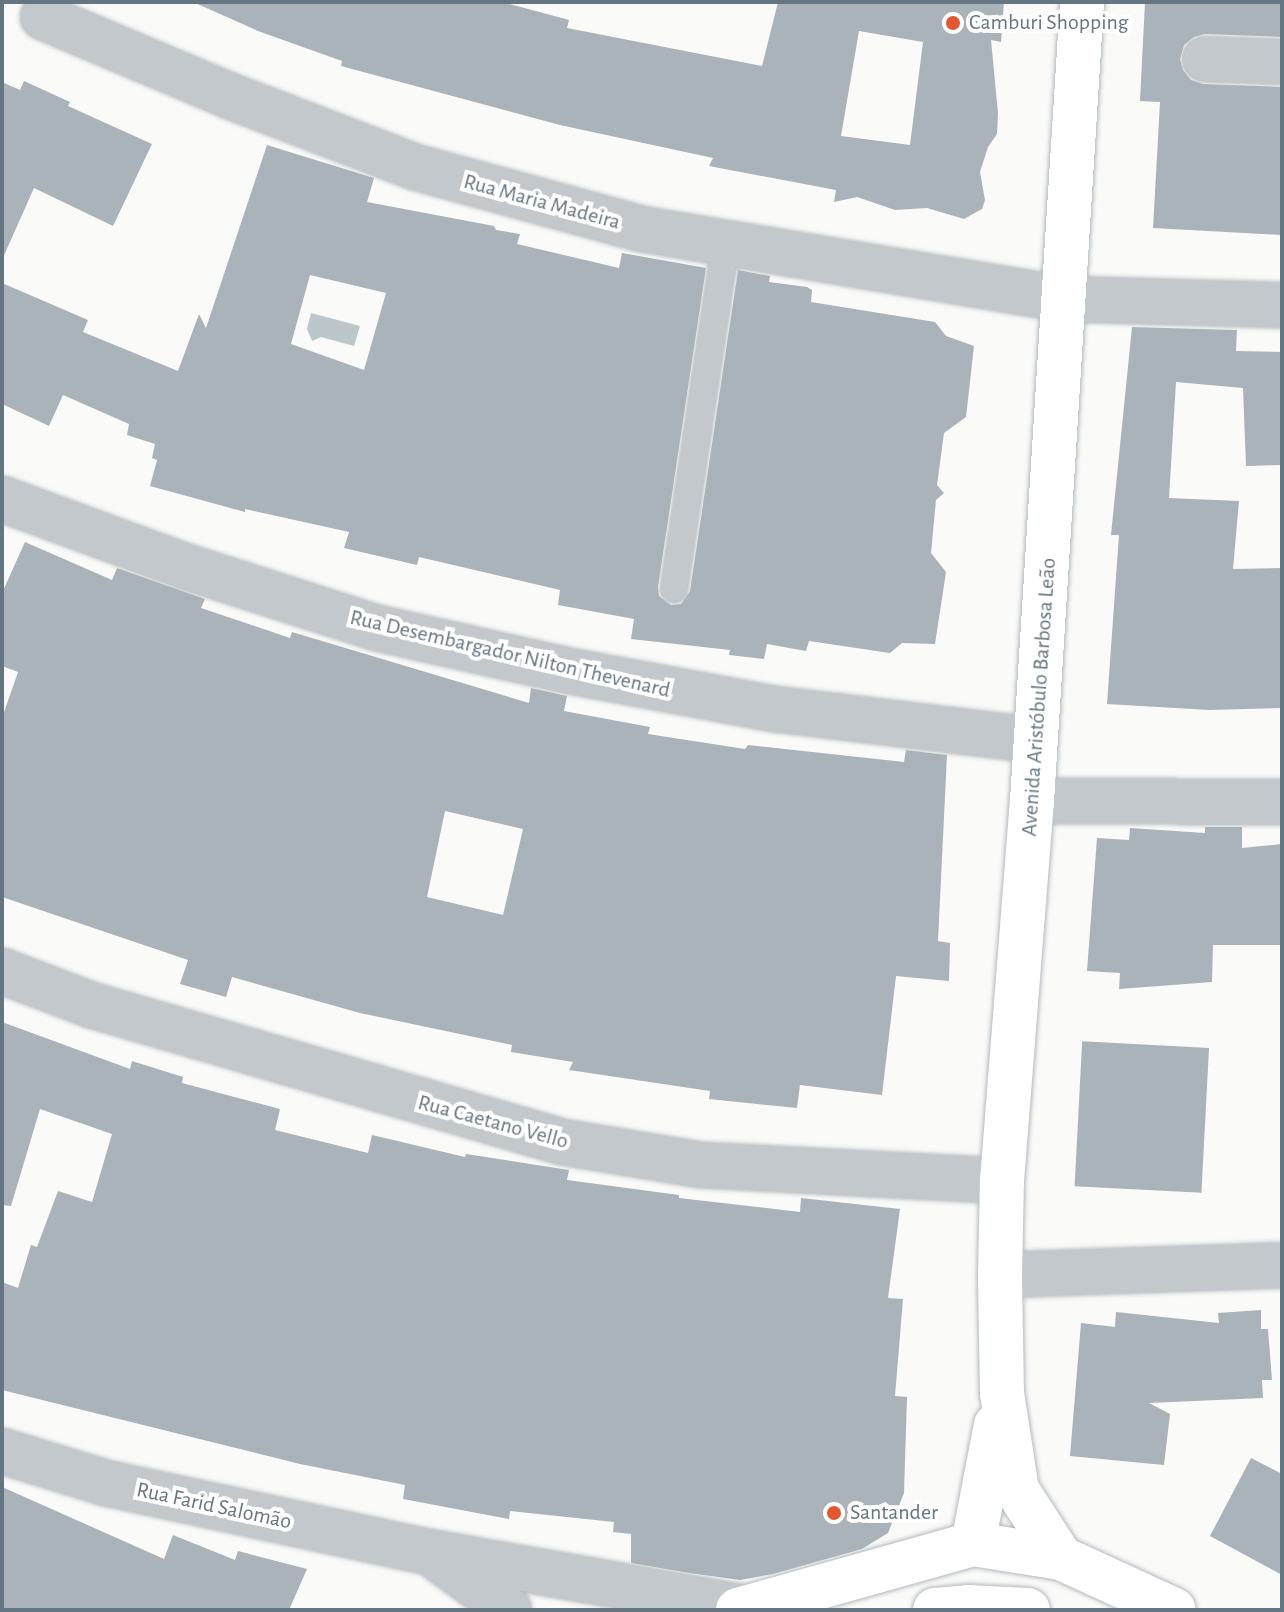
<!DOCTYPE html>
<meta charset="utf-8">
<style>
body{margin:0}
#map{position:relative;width:1284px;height:1612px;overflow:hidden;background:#fafaf8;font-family:"Alegreya Sans",sans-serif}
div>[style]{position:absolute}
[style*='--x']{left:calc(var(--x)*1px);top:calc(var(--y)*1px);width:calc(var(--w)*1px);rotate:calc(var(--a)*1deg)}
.water>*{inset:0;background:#bbc7cb}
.building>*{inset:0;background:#aab3b9;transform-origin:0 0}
.roads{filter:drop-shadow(0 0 2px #b3babf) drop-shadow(0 0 2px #b3babf)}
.lane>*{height:26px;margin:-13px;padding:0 13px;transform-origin:13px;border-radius:13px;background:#c3c8cc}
.street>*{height:44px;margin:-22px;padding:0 22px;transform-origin:22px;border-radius:22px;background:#c3c8cc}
.secondary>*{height:44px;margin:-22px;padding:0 22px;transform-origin:22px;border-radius:22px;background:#fff}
.dots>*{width:22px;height:22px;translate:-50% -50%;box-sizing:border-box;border:4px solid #fff;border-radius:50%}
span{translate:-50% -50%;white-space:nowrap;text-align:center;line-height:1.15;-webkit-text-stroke:8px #fff;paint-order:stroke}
.poi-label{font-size:22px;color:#657683}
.left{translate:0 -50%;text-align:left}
.street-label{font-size:22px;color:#657683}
.frame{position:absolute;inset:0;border:4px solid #657683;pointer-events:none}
</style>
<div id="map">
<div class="water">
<div style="clip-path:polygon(311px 313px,360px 326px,354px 346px,321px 337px,312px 341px,307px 329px)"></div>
</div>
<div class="building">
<div style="clip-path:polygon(evenodd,193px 2px,502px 2px,569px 20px,567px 28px,762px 66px,778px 2px,1004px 2px,1001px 42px,991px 40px,998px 113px,997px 134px,988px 147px,980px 172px,985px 200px,982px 209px,964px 219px,927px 208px,895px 210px,857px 197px,834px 202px,836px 190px,709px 166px,713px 158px,560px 125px,341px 66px,342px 61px,258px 31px,193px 2px,859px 31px,923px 42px,910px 145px,841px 136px,859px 31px)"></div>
<div style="clip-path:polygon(1145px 2px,1282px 2px,1282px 37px,1205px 34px,1194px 37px,1184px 45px,1180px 59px,1183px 70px,1191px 80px,1203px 84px,1282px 87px,1282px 235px,1153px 228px,1160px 102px,1140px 101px)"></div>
<div style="clip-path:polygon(24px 81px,70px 102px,68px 106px,152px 144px,113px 226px,34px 188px,2px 260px,2px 82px,20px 90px)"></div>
<div style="clip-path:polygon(evenodd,267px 145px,374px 178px,367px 202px,494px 226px,496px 230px,520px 234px,517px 244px,619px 268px,622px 253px,706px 268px,658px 587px,659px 596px,671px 605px,681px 604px,690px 591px,738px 270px,770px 276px,769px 282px,807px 287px,812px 290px,811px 302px,935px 322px,946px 336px,974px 346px,966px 417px,944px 433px,937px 485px,944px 493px,936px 500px,931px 553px,946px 572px,935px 644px,902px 643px,890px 653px,809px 641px,806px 651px,767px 644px,764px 659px,729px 655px,730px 650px,631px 639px,634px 619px,558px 605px,560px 590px,419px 557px,417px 565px,344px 548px,349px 532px,245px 509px,245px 512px,150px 486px,157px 460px,152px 458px,155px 444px,127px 435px,129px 424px,63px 395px,49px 426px,2px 404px,2px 283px,88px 320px,83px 332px,178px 371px,199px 314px,206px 328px,267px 145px,310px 275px,386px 293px,364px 370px,291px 344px,310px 275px)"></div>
<div style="clip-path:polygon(1132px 327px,1237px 330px,1236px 351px,1282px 352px,1282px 465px,1246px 466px,1243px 388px,1176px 382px,1169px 498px,1239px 501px,1233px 569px,1282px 568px,1282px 708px,1209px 710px,1107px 704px,1119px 535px,1111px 535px)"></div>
<div style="clip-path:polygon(evenodd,25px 542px,112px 580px,117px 568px,205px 599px,201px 608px,290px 638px,292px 632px,529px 703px,531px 688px,567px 696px,564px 711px,650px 727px,648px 734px,745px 749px,748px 745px,904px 762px,906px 750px,947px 755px,938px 941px,950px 943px,949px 981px,896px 976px,882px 1095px,800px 1085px,797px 1108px,709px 1099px,710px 1091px,569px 1070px,573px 1062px,511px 1052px,512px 1045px,360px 1013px,232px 977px,226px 997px,180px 984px,188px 960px,2px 897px,2px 718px,18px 672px,2px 666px,2px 593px,25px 542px,445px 811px,523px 829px,503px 915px,427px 897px,445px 811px)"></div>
<div style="clip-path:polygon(1205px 827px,1242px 827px,1242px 848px,1282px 844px,1282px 945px,1213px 945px,1212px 982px,1119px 989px,1120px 973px,1087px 971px,1097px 838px,1129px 840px,1130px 828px,1205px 833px)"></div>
<div style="clip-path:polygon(2px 1022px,130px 1069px,132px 1061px,183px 1077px,182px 1083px,280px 1109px,275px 1130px,368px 1153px,372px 1135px,465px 1157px,466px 1154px,569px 1170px,567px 1180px,679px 1195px,679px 1198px,800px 1212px,801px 1198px,900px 1209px,888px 1298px,903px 1299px,895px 1396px,907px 1397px,904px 1493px,888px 1533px,862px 1549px,773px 1574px,740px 1580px,689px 1573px,631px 1563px,631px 1534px,613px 1532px,614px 1522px,510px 1511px,509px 1519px,403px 1499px,405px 1485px,300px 1464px,2px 1390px,2px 1282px,18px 1288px,31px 1245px,37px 1247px,58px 1191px,92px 1202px,112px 1134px,40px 1109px,11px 1206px,2px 1205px)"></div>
<div style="left:1209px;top:1048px;width:145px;height:127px;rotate:93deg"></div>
<div style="clip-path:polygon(1261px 1310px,1261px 1329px,1268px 1329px,1272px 1380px,1262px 1380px,1263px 1398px,1149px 1403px,1170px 1414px,1164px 1465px,1070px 1456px,1081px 1323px,1115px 1327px,1116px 1312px,1219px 1323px,1218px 1313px)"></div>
<div style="clip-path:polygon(1251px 1458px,1282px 1474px,1282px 1575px,1210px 1536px)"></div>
<div style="clip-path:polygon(2px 1487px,164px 1559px,173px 1535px,235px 1560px,238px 1551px,307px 1569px,289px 1610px,2px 1610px)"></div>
</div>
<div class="roads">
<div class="lane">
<div style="--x:674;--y:589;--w:350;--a:-81.5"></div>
</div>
<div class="street">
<div style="--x:43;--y:17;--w:203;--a:22.9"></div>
<div style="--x:230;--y:96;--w:198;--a:21"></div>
<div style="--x:415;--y:167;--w:234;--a:15.3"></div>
<div style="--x:641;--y:229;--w:431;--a:9.4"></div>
<div style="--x:1066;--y:299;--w:216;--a:1.6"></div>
<div style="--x:1205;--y:59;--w:77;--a:2.2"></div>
<div style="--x:2;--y:499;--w:197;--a:20.2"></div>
<div style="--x:187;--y:567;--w:200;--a:17.8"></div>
<div style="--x:377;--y:628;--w:197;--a:12.6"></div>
<div style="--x:569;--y:671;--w:208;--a:10.5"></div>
<div style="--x:774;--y:709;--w:263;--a:6.8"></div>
<div style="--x:1032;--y:801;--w:250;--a:0.2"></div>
<div style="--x:2;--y:971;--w:95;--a:20.9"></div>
<div style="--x:91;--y:1005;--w:491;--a:16.2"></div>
<div style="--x:562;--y:1142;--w:141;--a:9.4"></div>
<div style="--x:701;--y:1165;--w:301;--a:3"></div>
<div style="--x:1000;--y:1275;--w:282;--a:-2"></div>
<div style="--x:2;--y:1451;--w:109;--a:17.1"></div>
<div style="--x:106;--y:1483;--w:329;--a:12.1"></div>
<div style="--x:428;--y:1552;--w:321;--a:10"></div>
<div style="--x:440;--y:1560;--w:85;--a:35.9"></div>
</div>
<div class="secondary">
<div style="--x:973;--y:1544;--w:121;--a:-79.1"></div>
<div style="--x:1061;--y:1558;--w:81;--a:-122.9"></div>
<div style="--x:1017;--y:1490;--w:98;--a:-98.8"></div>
<div style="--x:1002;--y:1393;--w:118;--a:-91"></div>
<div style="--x:1000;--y:1275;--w:94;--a:-88.8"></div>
<div style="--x:1002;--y:1181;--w:381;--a:-85.5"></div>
<div style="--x:1032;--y:801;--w:801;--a:-86.42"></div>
<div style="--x:738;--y:1610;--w:244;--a:-15.7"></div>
<div style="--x:973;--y:1544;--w:89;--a:9"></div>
<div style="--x:1061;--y:1558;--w:124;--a:24.7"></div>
<div style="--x:935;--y:1610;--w:33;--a:-5"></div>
<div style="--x:968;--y:1607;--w:60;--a:2.9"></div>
</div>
</div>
<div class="dots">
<div style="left:953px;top:23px;background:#e4572e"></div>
<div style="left:834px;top:1513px;background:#e4572e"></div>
</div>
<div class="poi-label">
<span class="left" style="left:969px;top:23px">Camburi Shopping</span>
<span class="left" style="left:850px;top:1513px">Santander</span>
</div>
<div class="street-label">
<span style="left:542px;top:202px;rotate:15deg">Rua Maria Madeira</span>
<span style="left:510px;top:654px;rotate:13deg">Rua Desembargador Nilton Thevenard</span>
<span style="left:1039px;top:697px;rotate:-86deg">Avenida Aristóbulo Barbosa Leão</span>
<span style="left:493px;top:1122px;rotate:15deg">Rua Caetano Vello</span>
<span style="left:214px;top:1506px;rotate:12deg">Rua Farid Salomão</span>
</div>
<div class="frame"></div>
</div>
